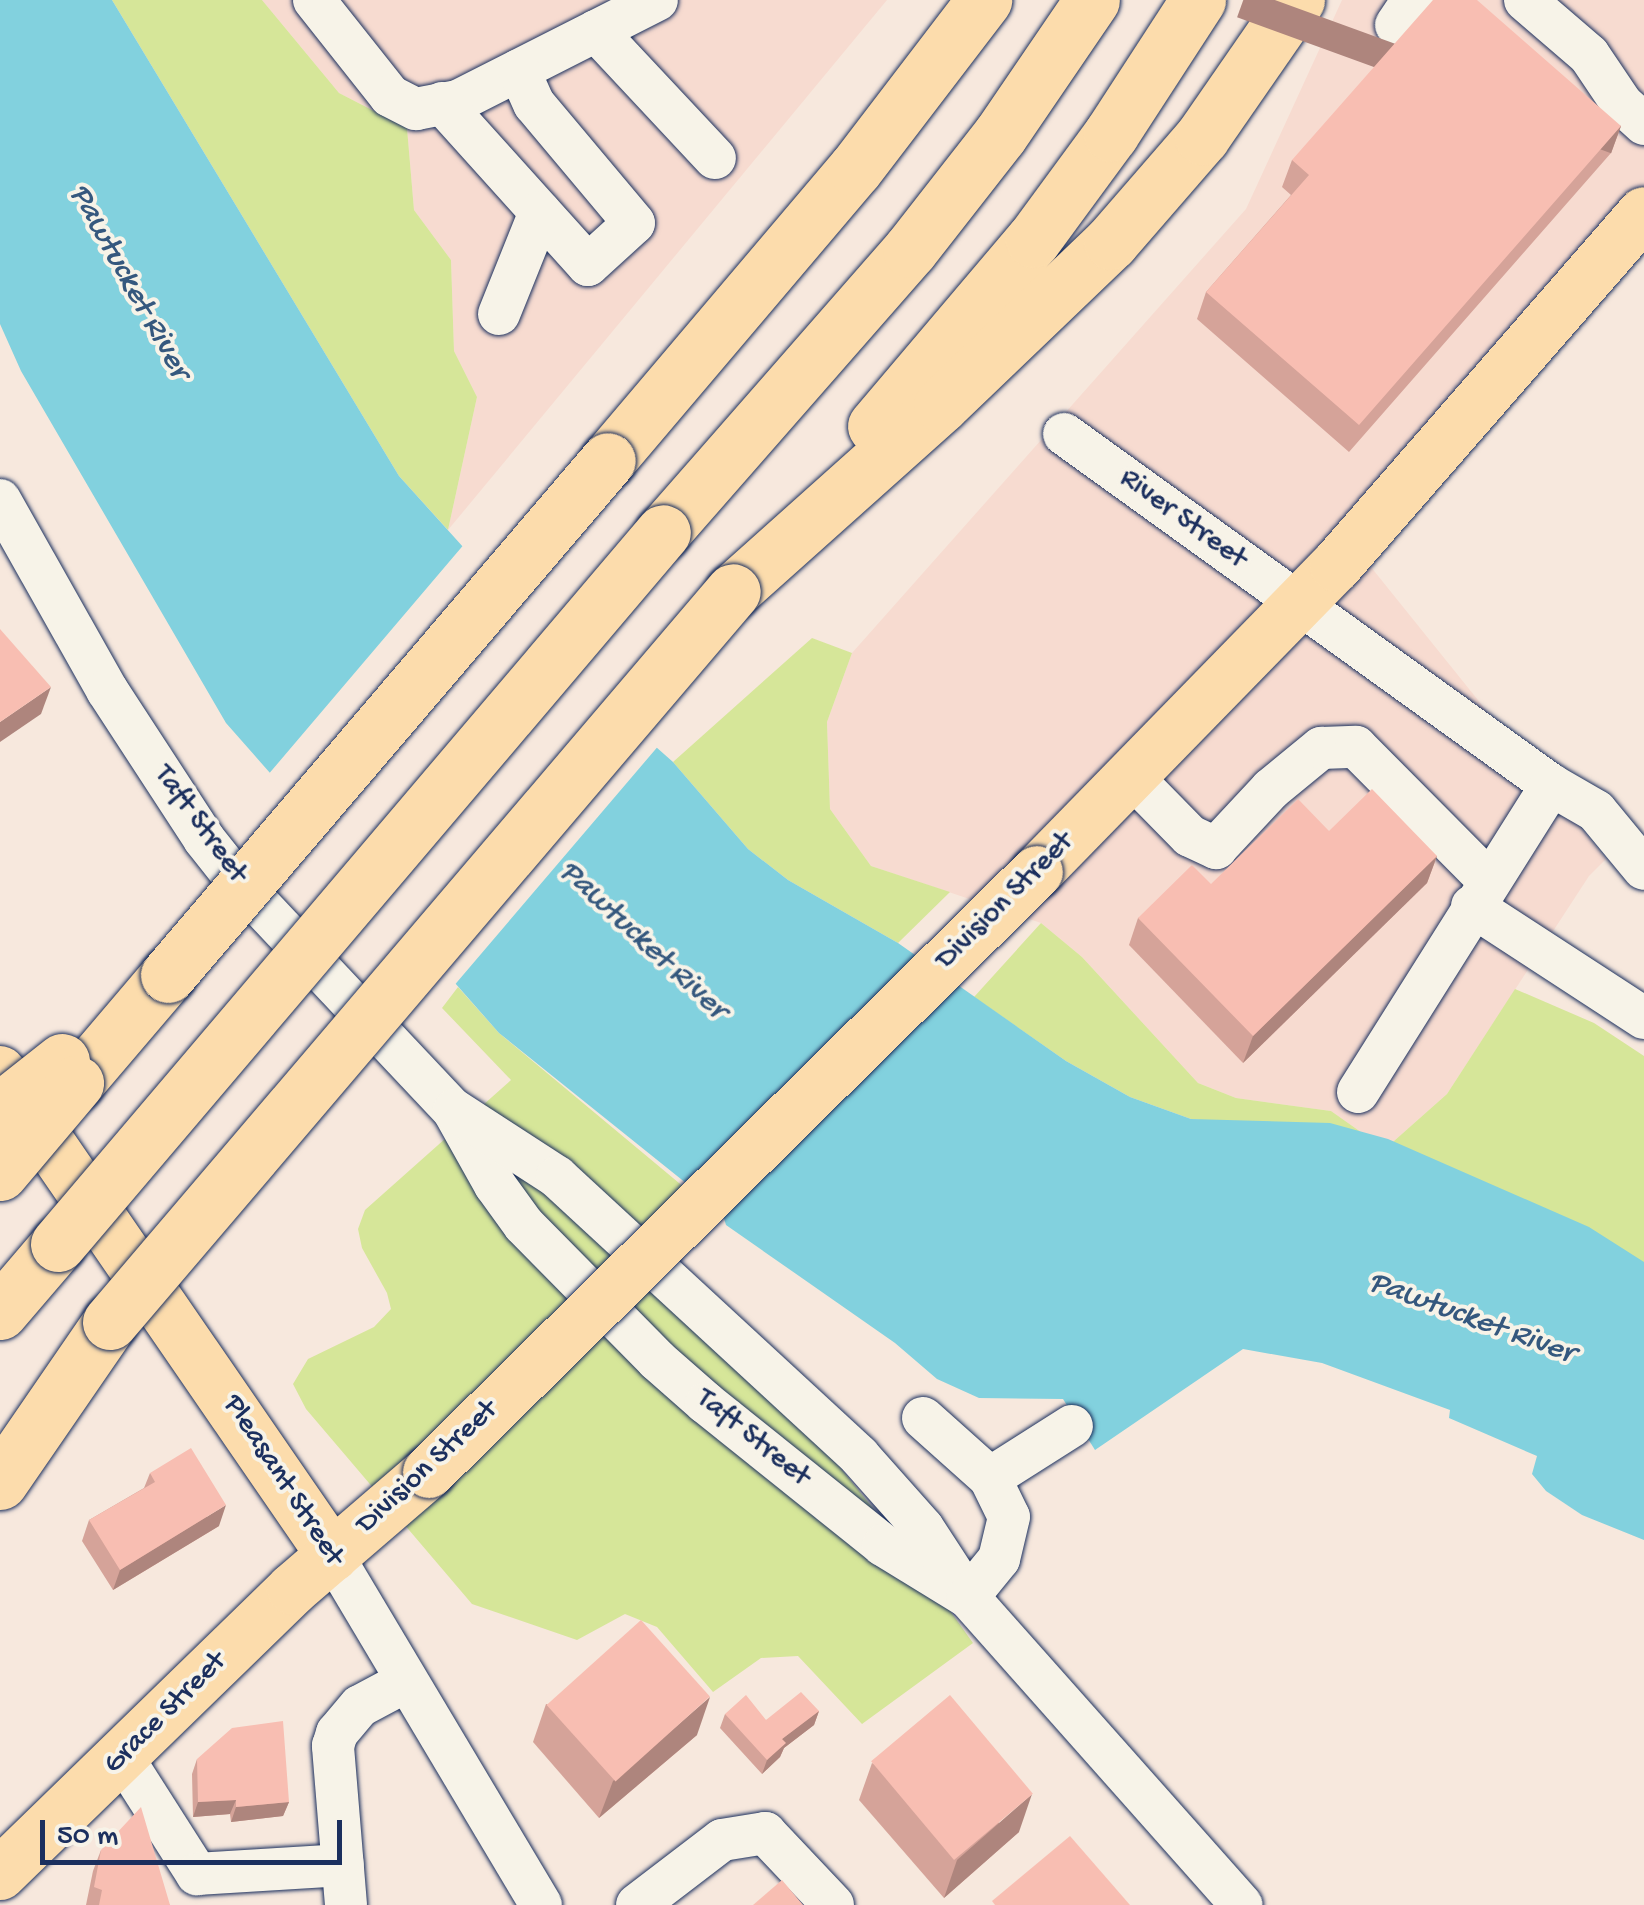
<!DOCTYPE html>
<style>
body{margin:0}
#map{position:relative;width:1644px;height:1905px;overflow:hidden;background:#f7e8dd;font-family:"Gochi Hand",sans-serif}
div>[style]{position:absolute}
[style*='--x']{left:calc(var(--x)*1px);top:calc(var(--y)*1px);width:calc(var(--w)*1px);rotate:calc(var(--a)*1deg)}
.built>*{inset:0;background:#f7dbd0}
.green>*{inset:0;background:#d6e699}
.water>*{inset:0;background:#82d1de}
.pier>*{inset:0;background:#f7e8dd}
.roads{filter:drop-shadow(0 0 2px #1b2f5e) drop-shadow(0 0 2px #1b2f5e)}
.minor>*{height:42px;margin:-21px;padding:0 21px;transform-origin:21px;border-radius:21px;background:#f7f3e8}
.major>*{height:52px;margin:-26px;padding:0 26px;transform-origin:26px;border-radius:26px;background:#fcdcac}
.highway>*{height:55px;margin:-27.5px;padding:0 27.5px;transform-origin:27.5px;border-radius:27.5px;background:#fcdcac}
.bridges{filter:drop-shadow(0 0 2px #1b2f5e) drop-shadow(0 0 2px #1b2f5e)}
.major-bridge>*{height:52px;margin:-26px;padding:0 26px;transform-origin:26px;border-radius:26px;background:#fcdcac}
.highway-bridge>*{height:55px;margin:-27.5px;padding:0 27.5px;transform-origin:27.5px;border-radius:27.5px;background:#fcdcac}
.wall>*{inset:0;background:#d5a399}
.shaded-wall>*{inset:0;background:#ae857d;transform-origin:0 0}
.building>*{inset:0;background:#f8beb2;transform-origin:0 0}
span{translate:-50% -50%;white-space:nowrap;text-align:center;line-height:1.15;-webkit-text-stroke:8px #f7f3e8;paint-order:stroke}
.street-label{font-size:30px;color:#1b2f5e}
.water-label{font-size:32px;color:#35587e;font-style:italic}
.scale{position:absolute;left:40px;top:1820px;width:302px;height:45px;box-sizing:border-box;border:5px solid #1b2f5e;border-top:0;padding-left:12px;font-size:30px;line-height:35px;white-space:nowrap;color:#1b2f5e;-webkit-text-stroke:8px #f7f3e8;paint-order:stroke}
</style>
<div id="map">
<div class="built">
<div style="clip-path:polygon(262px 0,887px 0,448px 530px,477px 397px,454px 351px,451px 260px,414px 210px,407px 128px,339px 93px)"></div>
<div style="clip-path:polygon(1342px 0,1644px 0,1644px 198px,1350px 541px,1606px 859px,1589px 876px,1447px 1094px,1385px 1149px,1331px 1111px,1236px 1098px,1198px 1083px,1082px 957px,1041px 923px,871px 866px,830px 809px,827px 722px,852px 653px,1246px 209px)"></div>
</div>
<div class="green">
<div style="clip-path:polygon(112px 0,262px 0,339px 93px,407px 128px,414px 210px,451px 260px,454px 351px,477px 397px,448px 530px,399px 476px)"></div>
<div style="clip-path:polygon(812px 638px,852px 653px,827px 722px,830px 809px,871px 866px,950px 892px,898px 943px,788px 880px,748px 849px,673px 762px)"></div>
<div style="clip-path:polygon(1041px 923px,1082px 957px,1198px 1083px,1236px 1098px,1331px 1111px,1385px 1149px,1447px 1094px,1515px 989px,1594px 1023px,1644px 1056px,1644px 1304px,1238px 1124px,1191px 1119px,1130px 1097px,1066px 1061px,974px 997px)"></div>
<div style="clip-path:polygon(458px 987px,499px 1033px,691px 1193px,669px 1254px,908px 1552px,973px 1643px,862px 1724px,798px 1656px,761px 1658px,713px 1692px,657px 1627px,625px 1614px,577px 1640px,472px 1604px,306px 1409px,293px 1384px,308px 1359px,374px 1327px,391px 1309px,387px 1293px,362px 1248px,358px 1229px,365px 1210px,511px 1080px,442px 1008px)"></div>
</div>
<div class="water">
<div style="clip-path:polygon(0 0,112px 0,399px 476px,595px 693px,673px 762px,748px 849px,788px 880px,898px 943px,1066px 1061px,1130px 1097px,1191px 1119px,1330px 1123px,1388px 1139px,1589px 1227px,1644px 1262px,1644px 1540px,1582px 1515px,1546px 1491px,1532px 1474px,1537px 1456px,1449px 1418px,1450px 1410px,1322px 1363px,1243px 1349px,1095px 1450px,1063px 1399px,979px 1398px,937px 1379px,895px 1343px,726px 1225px,722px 1212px,499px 1033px,226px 723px,21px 371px,0 324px)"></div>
</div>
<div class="pier">
<div style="clip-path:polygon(466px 542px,599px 690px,660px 744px,452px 988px,267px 776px)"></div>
</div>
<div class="roads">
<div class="minor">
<div style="--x:314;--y:0;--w:122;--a:51.6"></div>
<div style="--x:390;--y:96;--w:29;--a:27"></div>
<div style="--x:416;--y:109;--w:43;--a:-10.8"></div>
<div style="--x:458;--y:101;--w:223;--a:-26.9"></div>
<div style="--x:1525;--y:0;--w:84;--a:40.7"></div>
<div style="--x:1589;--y:55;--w:59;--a:56"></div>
<div style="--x:1622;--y:104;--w:30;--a:42"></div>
<div style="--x:1396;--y:25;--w:30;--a:-56"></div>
<div style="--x:596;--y:31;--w:174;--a:46.9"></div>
<div style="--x:442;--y:103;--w:218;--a:48"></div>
<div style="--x:588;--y:265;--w:62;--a:-42.4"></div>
<div style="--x:634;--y:223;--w:155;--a:-130"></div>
<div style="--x:534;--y:104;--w:37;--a:-114"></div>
<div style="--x:499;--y:314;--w:110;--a:-68.1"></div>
<div style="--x:1064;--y:434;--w:600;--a:35.78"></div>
<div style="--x:1551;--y:785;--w:52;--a:30"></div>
<div style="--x:1596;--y:811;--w:75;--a:50.4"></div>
<div style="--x:0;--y:500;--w:218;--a:60.6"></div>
<div style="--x:107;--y:690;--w:178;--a:56.9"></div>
<div style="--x:204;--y:839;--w:56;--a:51.5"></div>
<div style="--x:239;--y:883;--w:312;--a:46.7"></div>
<div style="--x:453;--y:1110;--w:86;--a:60.8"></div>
<div style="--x:495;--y:1185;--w:49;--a:54.1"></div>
<div style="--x:524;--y:1225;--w:190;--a:45.4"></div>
<div style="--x:657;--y:1360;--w:65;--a:41.3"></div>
<div style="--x:706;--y:1403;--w:227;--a:38.7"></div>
<div style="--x:883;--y:1545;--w:100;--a:31.5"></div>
<div style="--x:1131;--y:776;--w:84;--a:45.5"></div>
<div style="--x:1190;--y:836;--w:29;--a:25"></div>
<div style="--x:1216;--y:848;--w:81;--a:-47"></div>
<div style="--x:1271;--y:789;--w:65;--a:-39.4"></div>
<div style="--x:1321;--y:748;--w:35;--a:-2"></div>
<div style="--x:1356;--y:747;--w:187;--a:45.2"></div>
<div style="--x:1472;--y:906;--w:205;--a:33.1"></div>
<div style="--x:1358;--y:1092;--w:363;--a:-57.8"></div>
<div style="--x:454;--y:1110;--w:123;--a:33"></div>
<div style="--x:557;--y:1177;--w:411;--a:42.7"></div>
<div style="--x:859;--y:1456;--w:96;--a:48.4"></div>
<div style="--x:923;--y:1528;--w:82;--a:56.9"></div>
<div style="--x:968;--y:1597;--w:412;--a:48.4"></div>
<div style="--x:923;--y:1418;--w:90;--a:41.8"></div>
<div style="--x:990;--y:1478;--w:43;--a:64"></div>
<div style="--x:1009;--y:1517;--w:43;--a:103.4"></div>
<div style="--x:999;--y:1559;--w:49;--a:129.2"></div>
<div style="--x:990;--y:1478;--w:97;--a:-32.4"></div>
<div style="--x:333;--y:1556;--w:406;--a:59.2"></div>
<div style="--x:123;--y:1758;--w:138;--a:57.5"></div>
<div style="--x:197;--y:1874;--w:146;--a:-3.5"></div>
<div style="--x:346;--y:1905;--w:160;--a:-94.7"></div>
<div style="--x:333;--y:1746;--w:14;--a:-73"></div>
<div style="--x:337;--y:1733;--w:35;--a:-50"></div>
<div style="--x:360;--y:1706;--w:51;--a:-28.1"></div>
<div style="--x:637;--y:1905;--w:107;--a:-37.4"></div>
<div style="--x:722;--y:1840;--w:44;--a:-9.2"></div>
<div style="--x:765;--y:1833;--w:99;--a:46.6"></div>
</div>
<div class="major">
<div style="--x:1037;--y:872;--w:428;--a:-45.7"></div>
<div style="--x:1336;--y:566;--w:468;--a:-48.9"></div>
<div style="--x:0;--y:1072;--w:587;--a:55.47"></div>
<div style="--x:0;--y:1874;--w:409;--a:-44.2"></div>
<div style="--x:293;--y:1589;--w:179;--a:-40.7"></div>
</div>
<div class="highway">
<div style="--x:875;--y:426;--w:244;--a:-49.7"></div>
<div style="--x:1033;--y:240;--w:132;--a:-53.7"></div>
<div style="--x:1111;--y:134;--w:160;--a:-57"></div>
<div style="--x:608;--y:460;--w:382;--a:-49.7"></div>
<div style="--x:855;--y:169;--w:213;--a:-52.6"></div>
<div style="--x:663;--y:532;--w:375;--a:-48.8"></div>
<div style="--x:910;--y:250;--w:146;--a:-52"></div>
<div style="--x:1000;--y:135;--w:163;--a:-55.7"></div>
<div style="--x:733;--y:591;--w:279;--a:-41.8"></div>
<div style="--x:941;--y:405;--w:236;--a:-43.8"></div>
<div style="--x:1111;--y:242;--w:139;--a:-49.1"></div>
<div style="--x:1202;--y:137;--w:167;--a:-55.3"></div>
<div style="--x:76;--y:1083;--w:142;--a:-49.6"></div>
<div style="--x:0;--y:1312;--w:89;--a:-49.5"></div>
<div style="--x:0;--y:1482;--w:194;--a:-55.5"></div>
</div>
</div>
<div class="bridges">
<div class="major-bridge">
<div style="--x:429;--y:1472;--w:854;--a:-44.62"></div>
</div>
<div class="highway-bridge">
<div style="--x:168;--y:975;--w:677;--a:-49.49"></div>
<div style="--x:0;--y:1110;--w:79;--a:-38.3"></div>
<div style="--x:0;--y:1173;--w:118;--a:-49.8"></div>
<div style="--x:58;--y:1244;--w:934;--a:-49.64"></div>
<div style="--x:110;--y:1322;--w:960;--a:-49.56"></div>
</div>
</div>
<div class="wall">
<div style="clip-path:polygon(1621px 126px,1611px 153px,1349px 452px,1197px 319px,1206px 292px,1291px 195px,1282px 187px,1292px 160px)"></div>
<div style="clip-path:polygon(1329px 831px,1437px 856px,1427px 883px,1243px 1063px,1129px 945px,1138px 918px)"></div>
<div style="clip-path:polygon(150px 1473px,219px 1526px,113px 1590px,82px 1541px,89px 1520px,144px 1488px)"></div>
<div style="clip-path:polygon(546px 1704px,697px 1735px,599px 1818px,533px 1742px)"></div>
<div style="clip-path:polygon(819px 1711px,814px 1725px,784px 1748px,780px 1757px,762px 1774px,720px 1728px,725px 1714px,766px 1720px)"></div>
<div style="clip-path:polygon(197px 1759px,289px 1802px,283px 1816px,231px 1822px,230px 1814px,193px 1817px,192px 1774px)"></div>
<div style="clip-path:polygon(872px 1763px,1019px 1832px,944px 1898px,859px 1800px)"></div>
<div style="clip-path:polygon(101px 1850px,170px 1905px,86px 1905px,93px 1871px)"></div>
</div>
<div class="shaded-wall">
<div style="left:1621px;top:126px;width:29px;height:398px;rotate:110deg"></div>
<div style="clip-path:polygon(51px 687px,41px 714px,0 742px,0 722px)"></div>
<div style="clip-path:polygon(1437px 856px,1427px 883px,1243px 1063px,1253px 1036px)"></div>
<div style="clip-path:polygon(226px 1505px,219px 1526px,113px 1590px,120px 1570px)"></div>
<div style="clip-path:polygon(710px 1697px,697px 1735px,599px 1818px,613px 1781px)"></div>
<div style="clip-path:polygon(819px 1711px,814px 1725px,784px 1748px,780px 1757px,762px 1774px,767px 1760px,782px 1739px)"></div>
<div style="clip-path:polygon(1032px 1794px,1019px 1832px,944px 1898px,957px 1860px)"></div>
<div style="clip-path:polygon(236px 1800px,230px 1814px,193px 1817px,198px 1802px)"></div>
<div style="clip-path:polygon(289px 1802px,283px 1816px,231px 1822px,236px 1807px)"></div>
</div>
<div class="building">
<div style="clip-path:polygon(1433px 0,1477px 0,1621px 126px,1359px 425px,1206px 292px,1309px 175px,1292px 160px)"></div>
<div style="clip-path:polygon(0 629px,51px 687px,0 722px)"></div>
<div style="clip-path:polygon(1372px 789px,1437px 856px,1253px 1036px,1138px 918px,1192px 865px,1211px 884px,1298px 799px,1329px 831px)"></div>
<div style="clip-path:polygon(191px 1448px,226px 1505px,120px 1570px,89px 1520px,155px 1482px,150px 1473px)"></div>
<div style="left:641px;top:1620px;width:103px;height:127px;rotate:48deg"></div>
<div style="clip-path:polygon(801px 1692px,819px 1711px,782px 1739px,786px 1743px,767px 1760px,725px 1714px,746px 1695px,766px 1720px)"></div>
<div style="left:950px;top:1695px;width:129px;height:103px;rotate:50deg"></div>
<div style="clip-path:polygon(283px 1721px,289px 1802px,236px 1807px,236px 1800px,198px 1802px,197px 1759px,232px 1728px)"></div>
<div style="clip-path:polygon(141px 1807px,170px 1905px,99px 1905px,102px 1890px,94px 1887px,101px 1850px)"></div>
<div style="clip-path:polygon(1070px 1836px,1130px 1905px,995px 1905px,992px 1901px)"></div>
<div style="clip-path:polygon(782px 1880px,803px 1905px,753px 1905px)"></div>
</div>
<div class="street-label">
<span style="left:1182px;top:520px;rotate:36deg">River Street</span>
<span style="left:199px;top:825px;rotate:54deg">Taft Street</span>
<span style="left:1006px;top:902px;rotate:-45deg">Division Street</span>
<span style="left:752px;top:1439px;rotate:39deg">Taft Street</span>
<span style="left:428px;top:1468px;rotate:-43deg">Division Street</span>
<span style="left:282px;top:1481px;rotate:57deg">Pleasant Street</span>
<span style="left:166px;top:1714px;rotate:-45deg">Grace Street</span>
</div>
<div class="water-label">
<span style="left:128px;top:282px;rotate:61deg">Pawtucket River</span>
<span style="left:642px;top:941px;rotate:43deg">Pawtucket River</span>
<span style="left:1471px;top:1319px;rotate:20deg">Pawtucket River</span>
</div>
<div class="scale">50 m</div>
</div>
